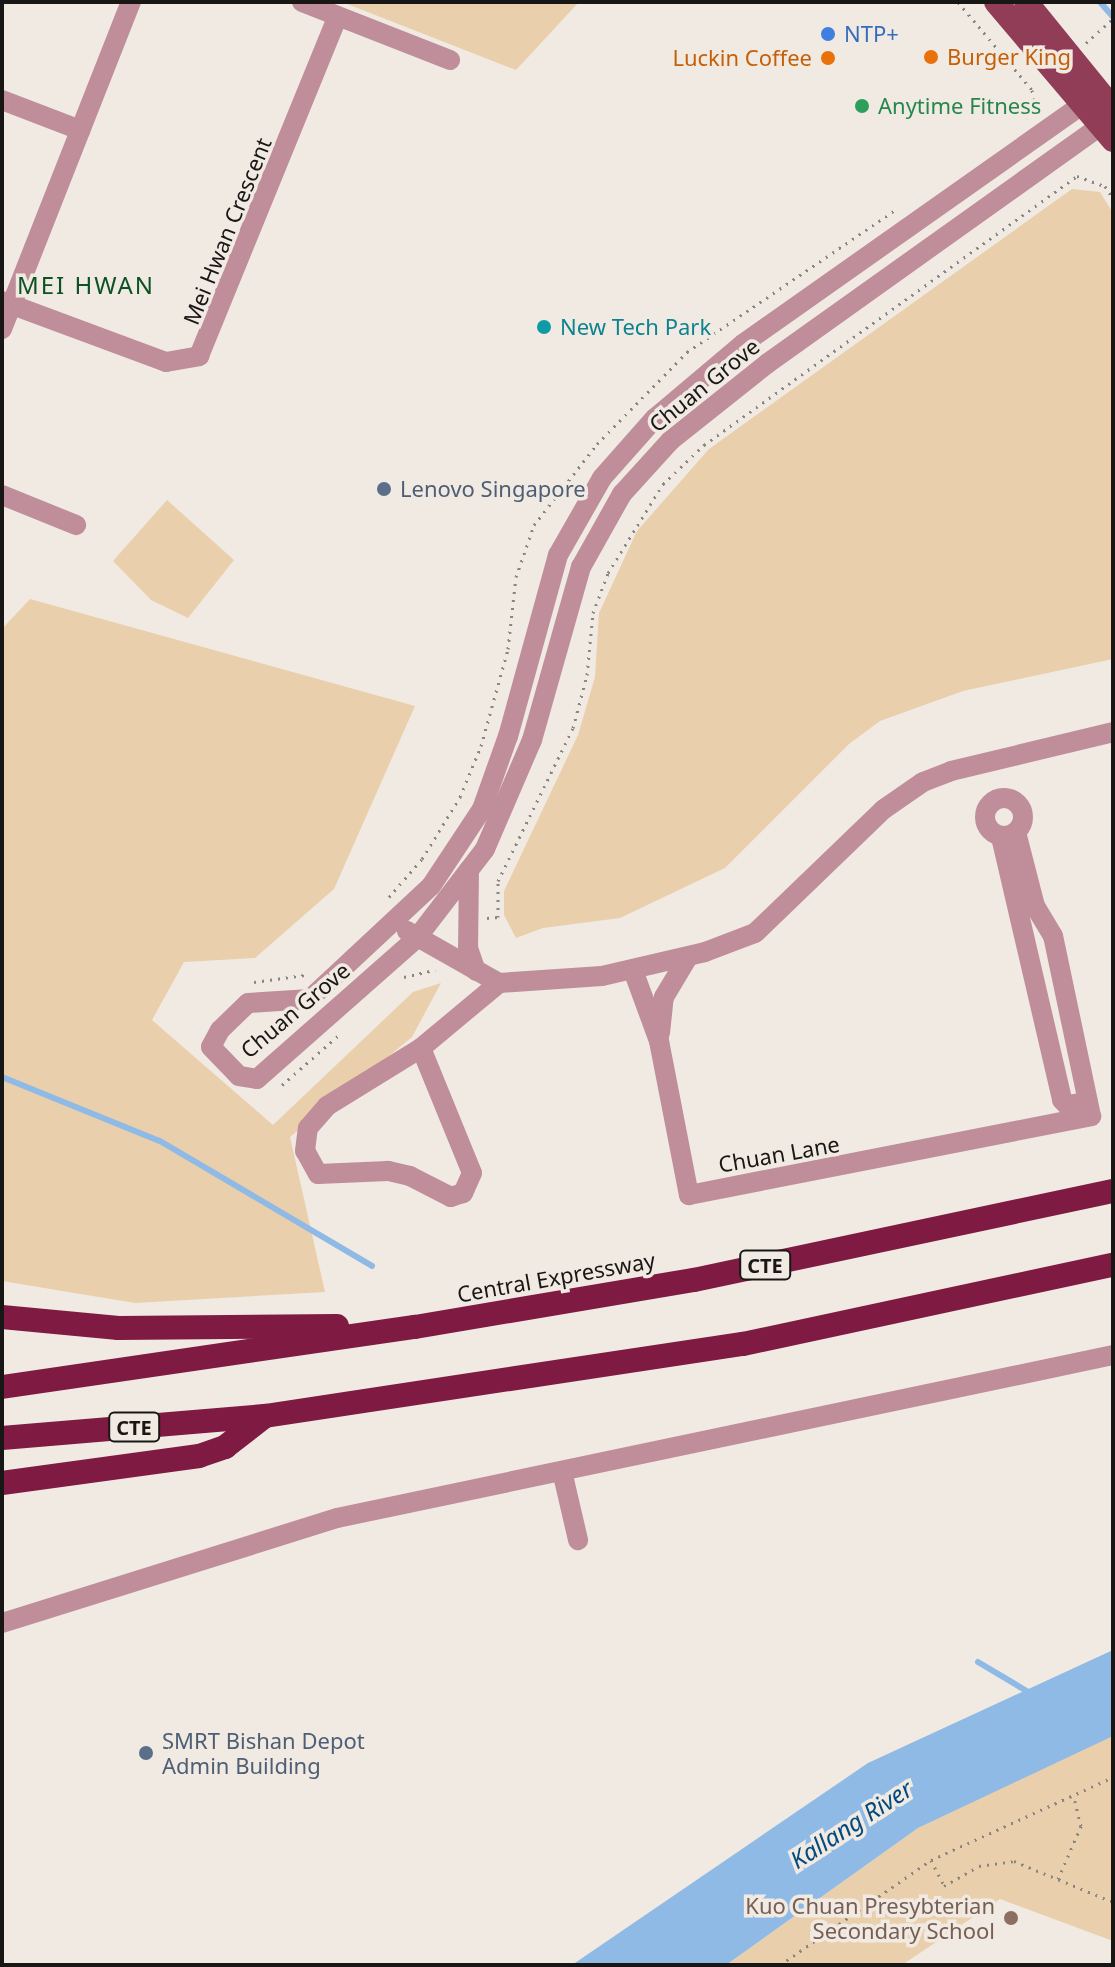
<!DOCTYPE html>
<style>
body{margin:0}
#map{position:relative;width:1115px;height:1967px;overflow:hidden;background:#f0eae2;font-family:"Noto Sans",sans-serif}
div>[style]{position:absolute}
[style*='--x']{left:calc(var(--x)*1px);top:calc(var(--y)*1px);width:calc(var(--w)*1px);rotate:calc(var(--a)*1deg)}
.green>*{inset:0;background:#eacfad}
.water>*{inset:0;background:#8ebae5}
.stream>*{height:6px;margin:-3px;padding:0 3px;transform-origin:3px;border-radius:3px;background:#8ebae5}
.path>*{height:3px;margin-top:-1.5px;transform-origin:0;background:repeating-linear-gradient(90deg,#898580 0 2px,transparent 0 8px)}
.minor>*{height:20px;margin:-10px;padding:0 10px;transform-origin:10px;border-radius:10px;background:#bf8e9a}
.minor>.ring{margin:-10px;padding:0;box-sizing:content-box;background:none;border:20px solid #bf8e9a;border-radius:50%}
.major>*{height:24px;margin:-12px;padding:0 12px;transform-origin:12px;border-radius:12px;background:#923d58}
.highway>*{height:24px;margin:-12px;padding:0 12px;transform-origin:12px;border-radius:12px;background:#7f1b42}
.dots>*{width:22px;height:22px;translate:-50% -50%;box-sizing:border-box;border:4px solid #f0eae2;border-radius:50%}
span{translate:-50% -50%;white-space:nowrap;text-align:center;line-height:1.15;-webkit-text-stroke:7px #f0eae2;paint-order:stroke}
.shield-label span{padding:2px 6px;background:#f0eae2;border:2px solid;border-radius:6px;-webkit-text-stroke-width:0}
.shield-label{font-size:20px;color:#191715;font-weight:700}
.shop-label{font-size:22px;color:#366cbe}
.left{translate:0 -50%;text-align:left}
.food-label{font-size:22px;color:#c56008}
.right{translate:-100% -50%;text-align:right}
.leisure-label{font-size:22px;color:#27864d}
.street-label{font-size:22px;color:#191715}
.culture-label{font-size:22px;color:#0d838f}
.service-label{font-size:22px;color:#4e5e75}
.education-label{font-size:22px;color:#785e54}
.neighbourhood-label{font-size:24px;color:#0d5224;letter-spacing:2px}
.water-label{font-size:24px;color:#034a7e;font-style:italic}
.frame{position:absolute;inset:0;border:4px solid #191715;pointer-events:none}
</style>
<div id="map">
<div class="green">
<div style="clip-path:polygon(342px 2px,579px 2px,516px 70px)"></div>
<div style="clip-path:polygon(1072px 189px,1100px 192px,1113px 213px,1113px 659px,963px 691px,880px 721px,849px 744px,725px 868px,620px 918px,543px 928px,516px 938px,504px 915px,504px 891px,578px 735px,595px 677px,599px 613px,637px 531px,709px 449px)"></div>
<div style="clip-path:polygon(167px 500px,234px 560px,188px 618px,151px 600px,113px 561px)"></div>
<div style="clip-path:polygon(30px 599px,415px 706px,334px 889px,255px 958px,184px 962px,152px 1020px,273px 1125px,413px 992px,441px 983px,412px 1037px,290px 1137px,325px 1292px,135px 1303px,2px 1281px,2px 629px)"></div>
<div style="clip-path:polygon(1113px 1734px,1113px 1941px,1000px 1899px,902px 1965px,726px 1965px,918px 1828px)"></div>
</div>
<div class="water">
<div style="clip-path:polygon(1113px 1650px,1113px 1736px,918px 1828px,726px 1965px,572px 1965px,868px 1763px)"></div>
</div>
<div class="stream">
<div style="--x:1100;--y:2;--w:20;--a:49"></div>
<div style="--x:2;--y:1077;--w:170;--a:22.1"></div>
<div style="--x:160;--y:1141;--w:246;--a:30.5"></div>
<div style="--x:978;--y:1662;--w:61;--a:30.8"></div>
</div>
<div class="path">
<div style="--x:958;--y:2;--w:115;--a:49.9"></div>
<div style="--x:1032;--y:90;--w:14;--a:82"></div>
<div style="--x:1034;--y:104;--w:16;--a:117"></div>
<div style="--x:1086;--y:43;--w:36;--a:-42"></div>
<div style="--x:389;--y:897;--w:50;--a:-49"></div>
<div style="--x:422;--y:859;--w:73;--a:-58.5"></div>
<div style="--x:460;--y:797;--w:55;--a:-67.6"></div>
<div style="--x:481;--y:746;--w:101;--a:-74.4"></div>
<div style="--x:508;--y:649;--w:72;--a:-83.7"></div>
<div style="--x:516;--y:577;--w:55;--a:-70.9"></div>
<div style="--x:534;--y:525;--w:103;--a:-52.1"></div>
<div style="--x:597;--y:444;--w:129;--a:-45.6"></div>
<div style="--x:687;--y:352;--w:250;--a:-34.3"></div>
<div style="--x:487;--y:918;--w:11;--a:-5"></div>
<div style="--x:498;--y:917;--w:36;--a:-90"></div>
<div style="--x:498;--y:881;--w:170;--a:-63.9"></div>
<div style="--x:573;--y:728;--w:55;--a:-75.2"></div>
<div style="--x:587;--y:675;--w:62;--a:-84.5"></div>
<div style="--x:593;--y:613;--w:43;--a:-69.4"></div>
<div style="--x:608;--y:573;--w:105;--a:-58.3"></div>
<div style="--x:663;--y:484;--w:57;--a:-43.6"></div>
<div style="--x:704;--y:445;--w:460;--a:-35.8"></div>
<div style="--x:1077;--y:176;--w:30;--a:20"></div>
<div style="--x:1105;--y:186;--w:15;--a:58"></div>
<div style="--x:404;--y:977;--w:32;--a:-13"></div>
<div style="--x:254;--y:982;--w:51;--a:-7.8"></div>
<div style="--x:282;--y:1085;--w:76;--a:-41.3"></div>
<div style="--x:931;--y:1860;--w:29;--a:63"></div>
<div style="--x:944;--y:1886;--w:40;--a:-29.7"></div>
<div style="--x:979;--y:1866;--w:35;--a:-8"></div>
<div style="--x:1014;--y:1861;--w:107;--a:22.5"></div>
<div style="--x:1058;--y:1879;--w:58;--a:-66.5"></div>
<div style="--x:1081;--y:1826;--w:30;--a:-104"></div>
<div style="--x:780;--y:1965;--w:184;--a:-34.8"></div>
<div style="--x:931;--y:1860;--w:200;--a:-24.5"></div>
</div>
<div class="minor">
<div style="--x:302;--y:2;--w:159;--a:21.4"></div>
<div style="--x:1093;--y:97;--w:428;--a:144.8"></div>
<div style="--x:743;--y:344;--w:115;--a:139.9"></div>
<div style="--x:655;--y:418;--w:80;--a:131.5"></div>
<div style="--x:602;--y:478;--w:89;--a:119.7"></div>
<div style="--x:558;--y:555;--w:188;--a:105.4"></div>
<div style="--x:508;--y:736;--w:77;--a:109.6"></div>
<div style="--x:482;--y:809;--w:92;--a:123.5"></div>
<div style="--x:431;--y:886;--w:166;--a:137"></div>
<div style="--x:310;--y:999;--w:62;--a:176.3"></div>
<div style="--x:248;--y:1003;--w:39;--a:136"></div>
<div style="--x:220;--y:1030;--w:19;--a:118"></div>
<div style="--x:211;--y:1047;--w:40;--a:46"></div>
<div style="--x:239;--y:1076;--w:18;--a:9"></div>
<div style="--x:257;--y:1079;--w:212;--a:-41.4"></div>
<div style="--x:416;--y:939;--w:113;--a:-52.5"></div>
<div style="--x:485;--y:849;--w:119;--a:-66.7"></div>
<div style="--x:532;--y:740;--w:180;--a:-74.2"></div>
<div style="--x:581;--y:567;--w:84;--a:-60.7"></div>
<div style="--x:622;--y:494;--w:72;--a:-47.8"></div>
<div style="--x:670;--y:441;--w:125;--a:-38.5"></div>
<div style="--x:768;--y:363;--w:424;--a:-35.5"></div>
<div style="--x:2;--y:100;--w:84;--a:21"></div>
<div style="--x:2;--y:301;--w:175;--a:20.4"></div>
<div style="--x:166;--y:362;--w:34;--a:-10"></div>
<div style="--x:199;--y:356;--w:367;--a:-67.8"></div>
<div style="--x:2;--y:329;--w:352;--a:-68.5"></div>
<div style="--x:2;--y:495;--w:80;--a:22.1"></div>
<div class="ring" style="left:985px;top:798px;width:18px;height:18px"></div>
<div style="--x:1001;--y:837;--w:270;--a:76.9"></div>
<div style="--x:1062;--y:1100;--w:7;--a:45"></div>
<div style="--x:1067;--y:1105;--w:21;--a:-8"></div>
<div style="--x:469;--y:870;--w:78;--a:90.7"></div>
<div style="--x:468;--y:948;--w:24;--a:71"></div>
<div style="--x:407;--y:931;--w:106;--a:29.5"></div>
<div style="--x:499;--y:983;--w:103;--a:-3.9"></div>
<div style="--x:602;--y:976;--w:106;--a:-13.1"></div>
<div style="--x:705;--y:952;--w:53;--a:-20.8"></div>
<div style="--x:755;--y:933;--w:179;--a:-43.9"></div>
<div style="--x:884;--y:809;--w:47;--a:-34.7"></div>
<div style="--x:923;--y:782;--w:30;--a:-21"></div>
<div style="--x:951;--y:771;--w:167;--a:-13.5"></div>
<div style="--x:633;--y:970;--w:76;--a:69.9"></div>
<div style="--x:659;--y:1041;--w:157;--a:79"></div>
<div style="--x:689;--y:1195;--w:410;--a:-11.1"></div>
<div style="--x:1091;--y:1116;--w:184;--a:-101.9"></div>
<div style="--x:1053;--y:936;--w:35;--a:-121"></div>
<div style="--x:1035;--y:906;--w:76;--a:-104.4"></div>
<div style="--x:660;--y:1033;--w:36;--a:-84"></div>
<div style="--x:664;--y:997;--w:47;--a:-59"></div>
<div style="--x:421;--y:1048;--w:135;--a:67.8"></div>
<div style="--x:472;--y:1173;--w:22;--a:114"></div>
<div style="--x:463;--y:1193;--w:13;--a:162"></div>
<div style="--x:451;--y:1197;--w:46;--a:-152.9"></div>
<div style="--x:410;--y:1176;--w:23;--a:-167"></div>
<div style="--x:388;--y:1171;--w:70;--a:177.5"></div>
<div style="--x:318;--y:1174;--w:26;--a:-119"></div>
<div style="--x:305;--y:1151;--w:23;--a:-83"></div>
<div style="--x:308;--y:1128;--w:29;--a:-49"></div>
<div style="--x:327;--y:1106;--w:110;--a:-31.7"></div>
<div style="--x:421;--y:1048;--w:102;--a:-39.8"></div>
<div style="--x:562;--y:1471;--w:71;--a:76.9"></div>
<div style="--x:2;--y:1623;--w:351;--a:-17.4"></div>
<div style="--x:337;--y:1518;--w:793;--a:-11.86"></div>
</div>
<div class="major">
<div style="--x:996;--y:2;--w:181;--a:49.7"></div>
<div style="--x:1026;--y:2;--w:138;--a:50.9"></div>
</div>
<div class="highway">
<div style="--x:2;--y:1317;--w:117;--a:5.4"></div>
<div style="--x:118;--y:1328;--w:219;--a:-0.5"></div>
<div style="--x:2;--y:1387;--w:417;--a:-8.3"></div>
<div style="--x:415;--y:1327;--w:283;--a:-9.6"></div>
<div style="--x:694;--y:1280;--w:428;--a:-12"></div>
<div style="--x:2;--y:1438;--w:264;--a:-4.8"></div>
<div style="--x:265;--y:1416;--w:483;--a:-8.6"></div>
<div style="--x:743;--y:1344;--w:378;--a:-12.1"></div>
<div style="--x:2;--y:1483;--w:199;--a:-7.8"></div>
<div style="--x:199;--y:1456;--w:28;--a:-19"></div>
<div style="--x:225;--y:1447;--w:51;--a:-37.8"></div>
</div>
<div class="dots">
<div style="left:828px;top:34px;background:#3f7fe0"></div>
<div style="left:931px;top:57px;background:#e8710a"></div>
<div style="left:828px;top:58px;background:#e8710a"></div>
<div style="left:862px;top:106px;background:#2e9e5b"></div>
<div style="left:544px;top:327px;background:#0f9aa8"></div>
<div style="left:384px;top:489px;background:#5c6f8a"></div>
<div style="left:146px;top:1753px;background:#5c6f8a"></div>
<div style="left:1011px;top:1918px;background:#8d6e63"></div>
</div>
<div class="shield-label">
<span style="left:765px;top:1265px">CTE</span>
<span style="left:134px;top:1427px">CTE</span>
</div>
<div class="shop-label">
<span class="left" style="left:844px;top:34px">NTP+</span>
</div>
<div class="food-label">
<span class="left" style="left:947px;top:57px">Burger King</span>
<span class="right" style="left:812px;top:58px">Luckin Coffee</span>
</div>
<div class="leisure-label">
<span class="left" style="left:878px;top:106px">Anytime Fitness</span>
</div>
<div class="street-label">
<span style="left:227px;top:231px;rotate:-68deg">Mei Hwan Crescent</span>
<span style="left:704px;top:385px;rotate:-39deg">Chuan Grove</span>
<span style="left:295px;top:1010px;rotate:-40deg">Chuan Grove</span>
<span style="left:779px;top:1154px;rotate:-10deg">Chuan Lane</span>
<span style="left:556px;top:1277px;rotate:-10deg">Central Expressway</span>
</div>
<div class="culture-label">
<span class="left" style="left:560px;top:327px">New Tech Park</span>
</div>
<div class="service-label">
<span class="left" style="left:400px;top:489px">Lenovo Singapore</span>
<span class="left" style="left:162px;top:1753px">SMRT Bishan Depot<br>Admin Building</span>
</div>
<div class="education-label">
<span class="right" style="left:995px;top:1918px">Kuo Chuan Presybterian<br>Secondary School</span>
</div>
<div class="neighbourhood-label">
<span style="left:86px;top:285px">MEI HWAN</span>
</div>
<div class="water-label">
<span style="left:851px;top:1824px;rotate:-33deg">Kallang River</span>
</div>
<div class="frame"></div>
</div>
